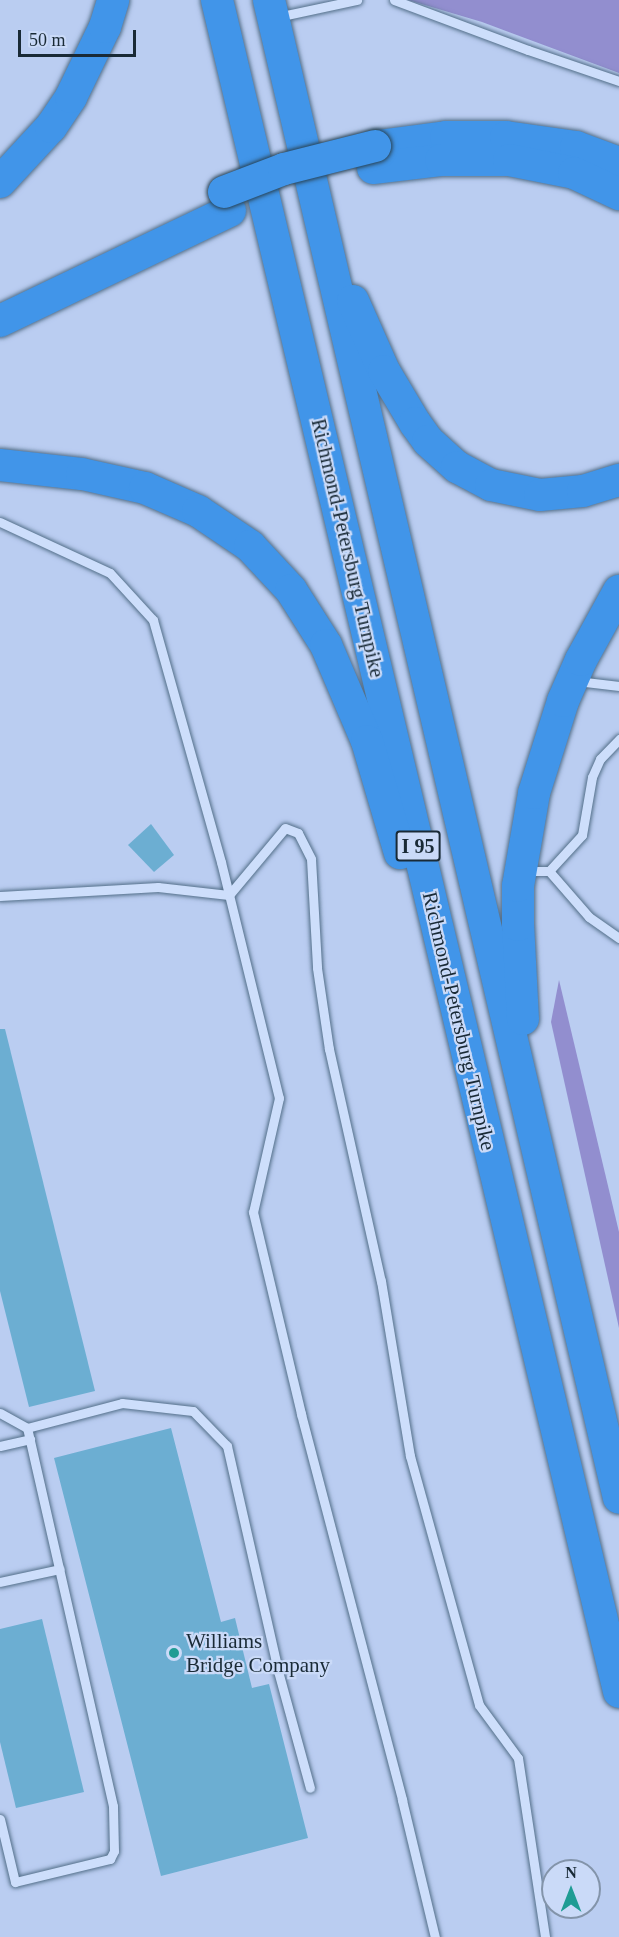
<!DOCTYPE html>
<style>
body{margin:0}
#map{position:relative;width:619px;height:1937px;overflow:hidden;background:#bacdf1;font-family:"Times New Roman",serif}
div>[style]{position:absolute}
[style*='--x']{left:calc(var(--x)*1px);top:calc(var(--y)*1px);width:calc(var(--w)*1px);rotate:calc(var(--a)*1deg)}
.green>*{inset:0;background:#928ecf}
.building>*{inset:0;background:#6caed2}
.roads{filter:drop-shadow(0 0 2px #536f89) drop-shadow(0 0 2px #536f89)}
.service>*{height:9px;margin:-4.5px;padding:0 4.5px;transform-origin:4.5px;border-radius:4.5px;background:#cddefb}
.motorway>*{height:32px;margin:-16px;padding:0 16px;transform-origin:16px;border-radius:16px;background:#4195e9}
.bridges{filter:drop-shadow(0 0 2px #284355) drop-shadow(0 0 2px #284355)}
.motorway-bridge>*{height:32px;margin:-16px;padding:0 16px;transform-origin:16px;border-radius:16px;background:#4195e9}
.dots>*{width:16px;height:16px;translate:-50% -50%;box-sizing:border-box;border:3px solid #cadaf8;border-radius:50%}
span{translate:-50% -50%;white-space:nowrap;text-align:center;line-height:1.15;-webkit-text-stroke:4.5px #cadaf8;paint-order:stroke}
.shield-label span{padding:2px 4px;background:#cadaf8;border:2px solid;border-radius:4px;-webkit-text-stroke-width:0}
.shield-label{font-size:20px;color:#192a36;font-weight:700}
.street-label{font-size:21px;color:#192a36}
.poi-label{font-size:21px;color:#192a36}
.left{translate:0 -50%;text-align:left}
.north{position:absolute;left:541px;top:1859px;width:60px;height:60px;box-sizing:border-box;background:#cadaf8;border:2px solid #8394aa;border-radius:50%;rotate:0deg;font-size:16px;font-weight:700;line-height:24px;text-align:center;color:#192a36}
.north::after{content:'';display:block;margin:auto;width:21px;height:27px;background:#1f9c94;clip-path:polygon(50% 0,100% 100%,50% 72%,0 100%)}
.scale{position:absolute;left:18px;top:30px;width:118px;height:27px;box-sizing:border-box;border:3px solid #192a36;border-top:0;padding-left:8px;font-size:18px;line-height:21px;white-space:nowrap;color:#192a36;-webkit-text-stroke:4px #cadaf8;paint-order:stroke}
</style>
<div id="map">
<div class="green">
<div style="clip-path:polygon(408px 0,619px 0,619px 73px,482px 22px)"></div>
<div style="clip-path:polygon(559px 980px,619px 1232px,619px 1328px,551px 1022px)"></div>
</div>
<div class="building">
<div style="clip-path:polygon(151px 824px,174px 855px,154px 872px,128px 845px)"></div>
<div style="clip-path:polygon(0 1029px,5px 1029px,95px 1391px,29px 1407px,0 1291px)"></div>
<div style="clip-path:polygon(171px 1428px,221px 1622px,235px 1618px,252px 1688px,269px 1684px,308px 1838px,161px 1876px,54px 1458px)"></div>
<div style="clip-path:polygon(42px 1619px,84px 1792px,16px 1808px,0 1742px,0 1629px)"></div>
</div>
<div class="roads">
<div class="service">
<div style="--x:394;--y:0;--w:143;--a:20.5"></div>
<div style="--x:528;--y:50;--w:96;--a:18.8"></div>
<div style="--x:277;--y:17;--w:82;--a:-12"></div>
<div style="--x:0;--y:522;--w:121;--a:24.9"></div>
<div style="--x:110;--y:573;--w:64;--a:47.5"></div>
<div style="--x:153;--y:620;--w:251;--a:74.3"></div>
<div style="--x:221;--y:862;--w:243;--a:76.2"></div>
<div style="--x:279;--y:1098;--w:117;--a:102.8"></div>
<div style="--x:253;--y:1212;--w:208;--a:76.6"></div>
<div style="--x:301;--y:1414;--w:399;--a:75.3"></div>
<div style="--x:402;--y:1800;--w:141;--a:76.5"></div>
<div style="--x:577;--y:681;--w:42;--a:6.8"></div>
<div style="--x:526;--y:871;--w:23;--a:0"></div>
<div style="--x:549;--y:871;--w:49;--a:-47.5"></div>
<div style="--x:582;--y:835;--w:59;--a:-80.2"></div>
<div style="--x:592;--y:777;--w:20;--a:-66"></div>
<div style="--x:600;--y:759;--w:28;--a:-46"></div>
<div style="--x:549;--y:871;--w:61;--a:49"></div>
<div style="--x:589;--y:917;--w:37;--a:35"></div>
<div style="--x:0;--y:896;--w:158;--a:-3.3"></div>
<div style="--x:158;--y:887;--w:71;--a:6.4"></div>
<div style="--x:229;--y:895;--w:87;--a:-50.1"></div>
<div style="--x:285;--y:828;--w:14;--a:21"></div>
<div style="--x:298;--y:833;--w:29;--a:63"></div>
<div style="--x:311;--y:859;--w:109;--a:86.8"></div>
<div style="--x:317;--y:968;--w:82;--a:81.6"></div>
<div style="--x:329;--y:1049;--w:238;--a:77.4"></div>
<div style="--x:381;--y:1281;--w:177;--a:80.6"></div>
<div style="--x:410;--y:1456;--w:258;--a:74.5"></div>
<div style="--x:479;--y:1705;--w:66;--a:53.7"></div>
<div style="--x:518;--y:1758;--w:181;--a:81.4"></div>
<div style="--x:0;--y:1413;--w:31;--a:29"></div>
<div style="--x:27;--y:1428;--w:98;--a:-14.7"></div>
<div style="--x:122;--y:1403;--w:71;--a:6.4"></div>
<div style="--x:193;--y:1411;--w:49;--a:45.8"></div>
<div style="--x:227;--y:1446;--w:231;--a:77.2"></div>
<div style="--x:278;--y:1671;--w:121;--a:74.7"></div>
<div style="--x:0;--y:1446;--w:31;--a:-13"></div>
<div style="--x:0;--y:1582;--w:61;--a:-12.2"></div>
<div style="--x:0;--y:1819;--w:65;--a:76.6"></div>
<div style="--x:15;--y:1882;--w:98;--a:-13.6"></div>
<div style="--x:110;--y:1859;--w:9;--a:-63"></div>
<div style="--x:114;--y:1851;--w:45;--a:-91.3"></div>
<div style="--x:113;--y:1806;--w:388;--a:-102.8"></div>
</div>
<div class="motorway">
<div style="--x:217;--y:0;--w:1739;--a:76.63"></div>
<div style="--x:269;--y:0;--w:1538;--a:76.85"></div>
<div style="--x:378;--y:146;--w:69;--a:-7.5"></div>
<div style="--x:446;--y:137;--w:60;--a:0"></div>
<div style="--x:506;--y:137;--w:71;--a:8.1"></div>
<div style="--x:576;--y:147;--w:46;--a:20.4"></div>
<div style="--x:373;--y:168;--w:68;--a:-6.7"></div>
<div style="--x:441;--y:160;--w:68;--a:0"></div>
<div style="--x:509;--y:160;--w:66;--a:11.3"></div>
<div style="--x:574;--y:173;--w:50;--a:25"></div>
<div style="--x:0;--y:182;--w:75;--a:-47.2"></div>
<div style="--x:51;--y:127;--w:36;--a:-56"></div>
<div style="--x:71;--y:97;--w:78;--a:-64.1"></div>
<div style="--x:105;--y:27;--w:28;--a:-73"></div>
<div style="--x:353;--y:301;--w:77;--a:66.1"></div>
<div style="--x:384;--y:371;--w:61;--a:59.2"></div>
<div style="--x:415;--y:423;--w:22;--a:54"></div>
<div style="--x:428;--y:441;--w:39;--a:42"></div>
<div style="--x:457;--y:467;--w:38;--a:28"></div>
<div style="--x:491;--y:485;--w:50;--a:11.5"></div>
<div style="--x:540;--y:495;--w:43;--a:-5.3"></div>
<div style="--x:583;--y:491;--w:38;--a:-17"></div>
<div style="--x:0;--y:321;--w:255;--a:-25.6"></div>
<div style="--x:0;--y:465;--w:82;--a:6.3"></div>
<div style="--x:82;--y:474;--w:65;--a:12.5"></div>
<div style="--x:145;--y:488;--w:58;--a:23.5"></div>
<div style="--x:198;--y:511;--w:63;--a:33.9"></div>
<div style="--x:250;--y:546;--w:60;--a:47"></div>
<div style="--x:291;--y:590;--w:65;--a:57.5"></div>
<div style="--x:326;--y:645;--w:104;--a:66.9"></div>
<div style="--x:367;--y:741;--w:117;--a:73.6"></div>
<div style="--x:523;--y:1019;--w:94;--a:-93"></div>
<div style="--x:518;--y:925;--w:39;--a:-90"></div>
<div style="--x:518;--y:886;--w:94;--a:-80.2"></div>
<div style="--x:534;--y:793;--w:96;--a:-72.5"></div>
<div style="--x:563;--y:701;--w:45;--a:-66.3"></div>
<div style="--x:581;--y:660;--w:79;--a:-61.2"></div>
</div>
</div>
<div class="bridges">
<div class="motorway-bridge">
<div style="--x:224;--y:192;--w:64;--a:-21"></div>
<div style="--x:284;--y:169;--w:94;--a:-14.2"></div>
</div>
</div>
<div class="dots">
<div style="left:174px;top:1653px;background:#1f9c94"></div>
</div>
<div class="shield-label">
<span style="left:418px;top:846px">I 95</span>
</div>
<div class="street-label">
<span style="left:348px;top:548px;rotate:77deg">Richmond-Petersburg Turnpike</span>
<span style="left:459px;top:1021px;rotate:77deg">Richmond-Petersburg Turnpike</span>
</div>
<div class="poi-label">
<span class="left" style="left:186px;top:1653px">Williams<br>Bridge Company</span>
</div>
<div class="north">N</div>
<div class="scale">50 m</div>
</div>
